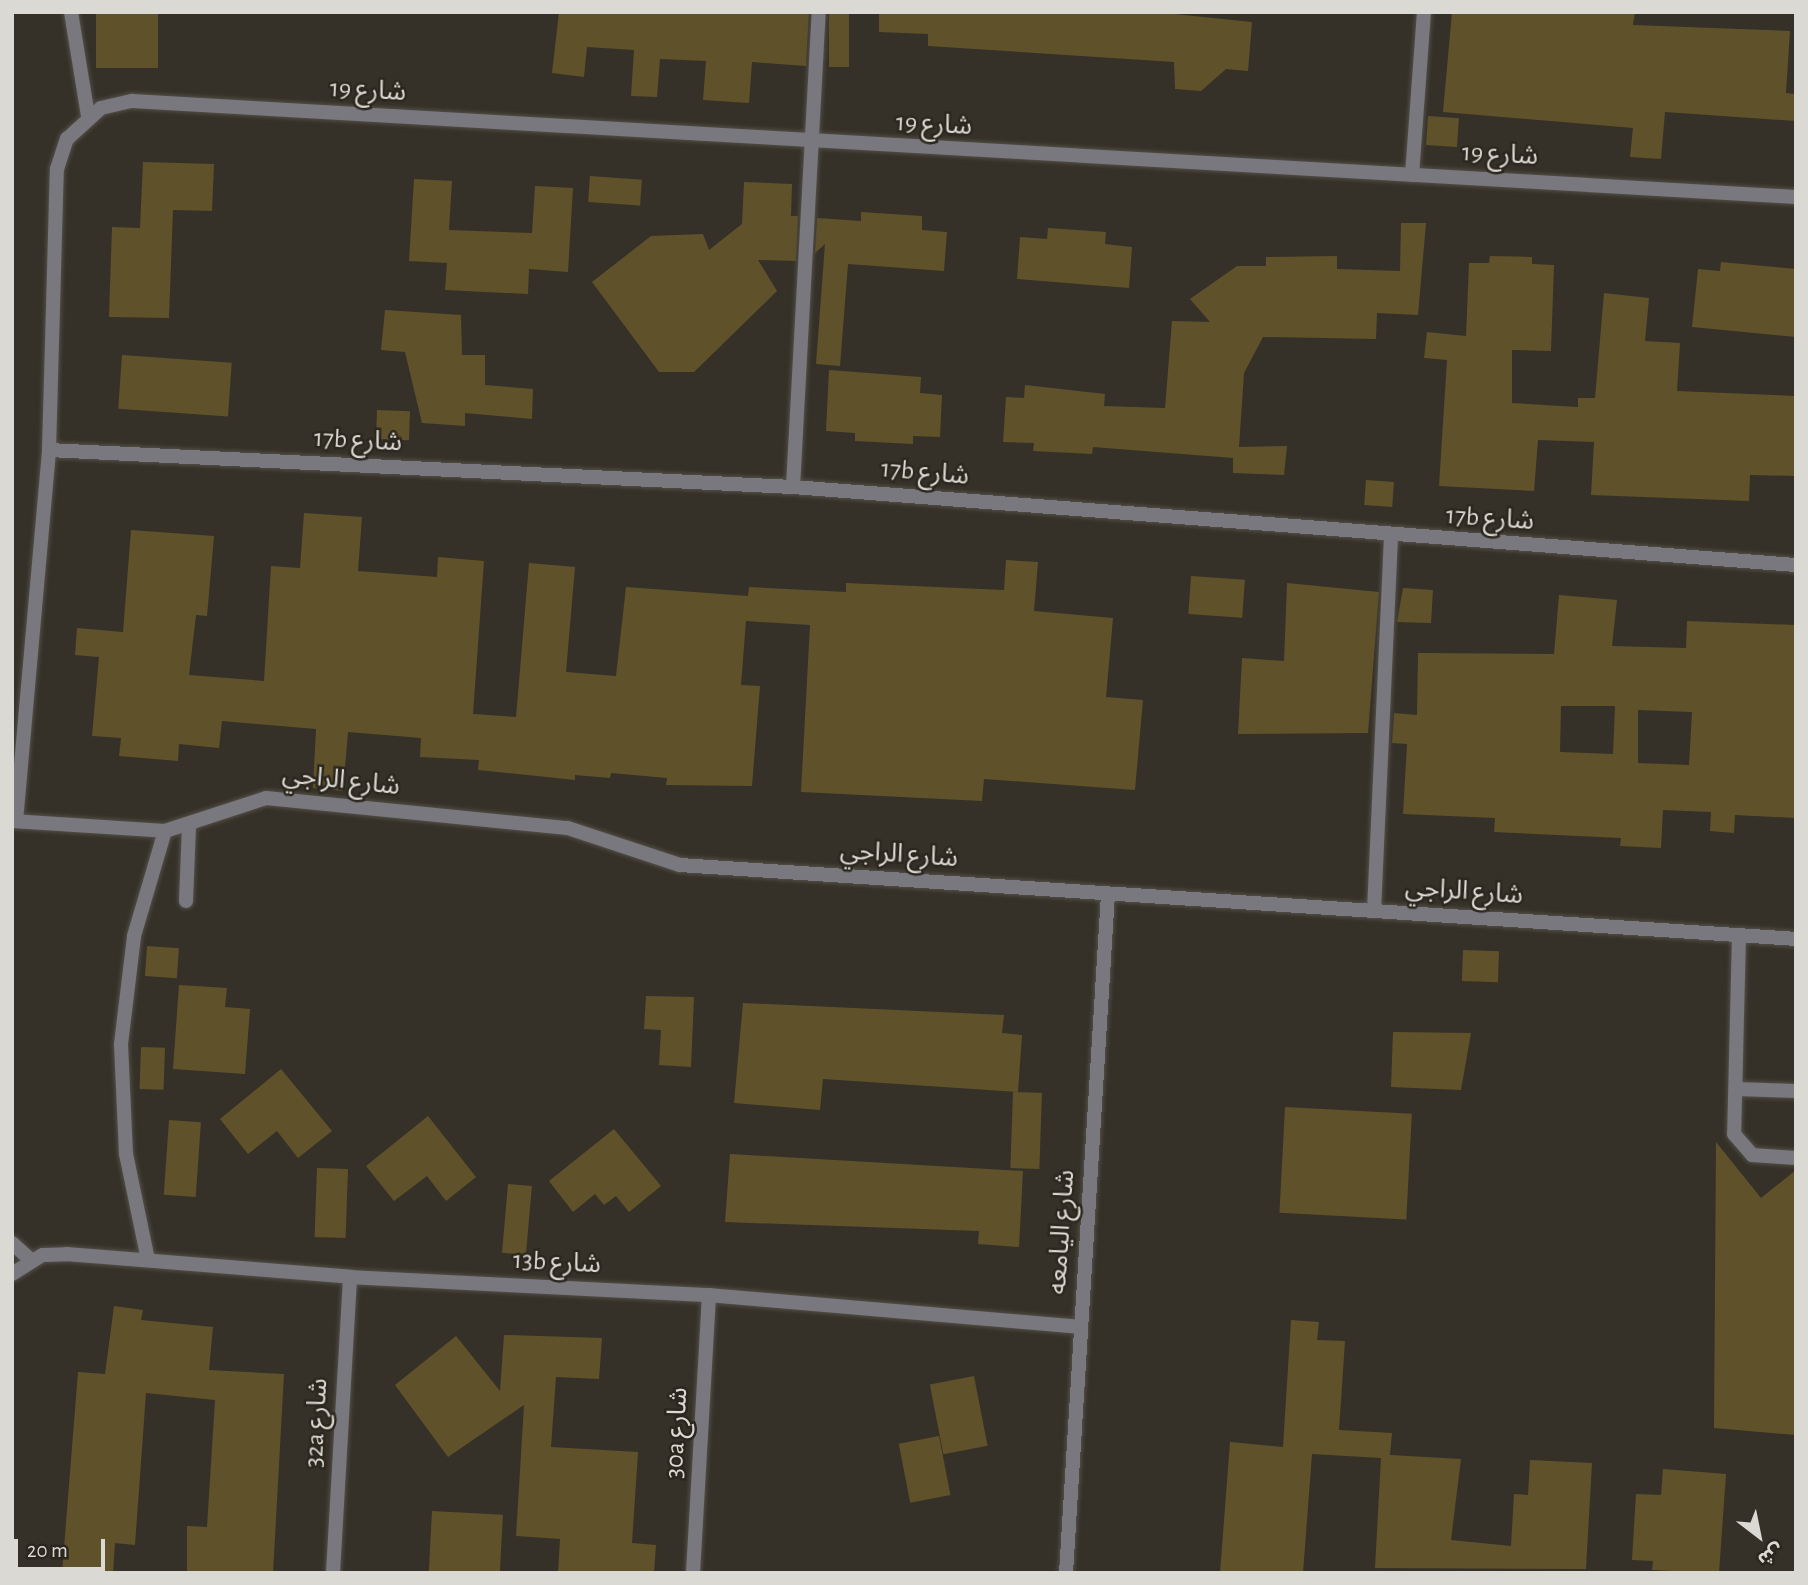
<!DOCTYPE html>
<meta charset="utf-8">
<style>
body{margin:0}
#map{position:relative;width:1808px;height:1585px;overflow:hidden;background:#353128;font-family:"Alegreya Sans","Noto Sans Arabic",sans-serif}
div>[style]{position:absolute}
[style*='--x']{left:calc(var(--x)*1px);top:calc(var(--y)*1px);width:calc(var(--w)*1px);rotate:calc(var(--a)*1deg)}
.building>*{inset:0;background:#5f522a;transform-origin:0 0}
.roads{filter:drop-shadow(0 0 2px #534f47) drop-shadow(0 0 2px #534f47)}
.service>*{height:14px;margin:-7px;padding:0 7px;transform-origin:7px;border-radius:7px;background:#79787e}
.minor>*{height:14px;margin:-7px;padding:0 7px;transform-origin:7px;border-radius:7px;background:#79787e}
span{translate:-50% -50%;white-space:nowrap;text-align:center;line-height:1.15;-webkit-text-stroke:5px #2b271e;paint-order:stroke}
.street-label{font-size:26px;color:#dbd9d3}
.frame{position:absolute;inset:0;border:14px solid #dbd9d3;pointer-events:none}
.north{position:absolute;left:1724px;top:1501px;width:70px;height:70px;-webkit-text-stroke:5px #2b271e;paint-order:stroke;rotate:148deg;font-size:19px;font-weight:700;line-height:28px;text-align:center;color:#dbd9d3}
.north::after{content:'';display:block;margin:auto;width:24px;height:32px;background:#dbd9d3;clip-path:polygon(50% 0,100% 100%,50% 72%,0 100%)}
.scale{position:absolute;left:14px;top:1539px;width:91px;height:32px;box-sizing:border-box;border:4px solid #dbd9d3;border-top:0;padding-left:9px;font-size:21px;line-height:24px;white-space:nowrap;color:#dbd9d3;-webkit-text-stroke:5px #2b271e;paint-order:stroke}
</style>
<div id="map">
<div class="building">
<div style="left:96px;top:12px;width:62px;height:56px"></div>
<div style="clip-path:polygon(559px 12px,809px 12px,806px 66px,752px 62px,749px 103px,703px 100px,706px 61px,660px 59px,657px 97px,631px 96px,634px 50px,587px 47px,584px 77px,552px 73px)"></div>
<div style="left:829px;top:12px;width:20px;height:55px"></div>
<div style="clip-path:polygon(879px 12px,1155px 12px,1252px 22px,1248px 71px,1226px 69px,1201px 91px,1175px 89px,1174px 62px,928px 46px,928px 34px,879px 32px)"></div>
<div style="clip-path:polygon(1452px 12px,1635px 12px,1633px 25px,1790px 31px,1786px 93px,1796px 94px,1796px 121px,1665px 112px,1661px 159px,1630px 157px,1633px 128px,1443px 112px)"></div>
<div style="left:1428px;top:116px;width:31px;height:29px;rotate:4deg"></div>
<div style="clip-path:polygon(143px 162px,214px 164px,212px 211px,173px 210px,169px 318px,109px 317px,112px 227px,140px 228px)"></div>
<div style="left:590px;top:176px;width:52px;height:26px;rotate:4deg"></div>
<div style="clip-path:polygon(414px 179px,452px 181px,449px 230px,532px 233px,535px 186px,573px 188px,568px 272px,529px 269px,528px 294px,445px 290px,447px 263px,409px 261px)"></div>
<div style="clip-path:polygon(744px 182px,792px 184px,791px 216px,798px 216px,796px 261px,758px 260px,777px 291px,694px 372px,659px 372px,592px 282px,651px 236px,703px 234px,709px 250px,742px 224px)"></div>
<div style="clip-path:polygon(861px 212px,922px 216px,922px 230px,947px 232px,944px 271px,848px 264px,840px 366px,816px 364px,825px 244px,815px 253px,817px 218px,861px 221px)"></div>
<div style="clip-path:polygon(1401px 223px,1426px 223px,1418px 315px,1377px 313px,1376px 339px,1263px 337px,1244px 373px,1239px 447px,1287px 446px,1284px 475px,1233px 473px,1233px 458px,1093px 447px,1092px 454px,1033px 451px,1034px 443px,1003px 442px,1006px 397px,1024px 398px,1025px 385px,1105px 394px,1104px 406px,1165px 408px,1172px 321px,1210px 322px,1190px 299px,1237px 266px,1266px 266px,1266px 257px,1337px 256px,1337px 269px,1400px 271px)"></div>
<div style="clip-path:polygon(1048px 228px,1106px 232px,1105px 244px,1132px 247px,1129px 288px,1017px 279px,1020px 237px,1047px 239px)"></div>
<div style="clip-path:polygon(1490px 256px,1532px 257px,1532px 264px,1554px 265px,1551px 351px,1512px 350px,1512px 403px,1578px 407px,1578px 398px,1595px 398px,1604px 293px,1649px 298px,1645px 341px,1680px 343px,1677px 391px,1796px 396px,1796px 476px,1750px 475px,1749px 501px,1591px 495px,1594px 442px,1538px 440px,1534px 491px,1439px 486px,1447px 360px,1424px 358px,1427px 332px,1466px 336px,1469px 263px,1489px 263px)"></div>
<div style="clip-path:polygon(1721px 262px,1796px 269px,1796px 337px,1692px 327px,1698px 269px,1720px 271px)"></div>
<div style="clip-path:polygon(385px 310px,461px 315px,462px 355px,485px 355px,485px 385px,533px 389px,532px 419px,465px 413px,465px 426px,422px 423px,405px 352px,381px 350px)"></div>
<div style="left:122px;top:355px;width:110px;height:54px;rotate:4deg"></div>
<div style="clip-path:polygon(829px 370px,921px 377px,920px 393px,942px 395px,940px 437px,913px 436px,913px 444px,855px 441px,855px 433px,826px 431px)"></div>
<div style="left:377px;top:410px;width:33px;height:29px;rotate:2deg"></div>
<div style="left:1366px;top:480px;width:28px;height:25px;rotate:4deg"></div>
<div style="clip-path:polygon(304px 513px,362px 517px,358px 571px,437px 577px,438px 557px,484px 561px,473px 714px,516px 717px,529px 563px,575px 567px,566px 672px,616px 676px,626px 587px,748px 596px,749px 587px,846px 592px,846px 583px,1004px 590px,1006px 560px,1038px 562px,1034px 611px,1113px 618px,1106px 697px,1143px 700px,1135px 790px,984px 779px,982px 801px,801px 792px,810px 625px,746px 621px,741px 685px,760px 686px,752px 786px,666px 785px,667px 778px,611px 773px,610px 778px,575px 775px,575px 780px,478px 770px,479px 760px,420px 757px,421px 738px,348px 732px,343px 791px,313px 788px,316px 729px,222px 721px,219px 748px,179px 744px,178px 761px,119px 756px,121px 738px,92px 736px,99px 657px,75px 655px,77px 628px,123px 632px,131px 530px,214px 536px,207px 616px,196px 615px,189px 675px,264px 681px,271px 566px,300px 568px)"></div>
<div style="left:1191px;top:576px;width:54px;height:38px;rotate:4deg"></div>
<div style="clip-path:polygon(1287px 583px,1379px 592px,1368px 733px,1238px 734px,1242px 658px,1284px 661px)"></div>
<div style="clip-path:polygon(1403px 588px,1433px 590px,1431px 623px,1397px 622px)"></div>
<div style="clip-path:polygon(evenodd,1559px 595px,1617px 600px,1612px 646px,1686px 648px,1687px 621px,1796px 625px,1796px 818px,1735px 815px,1734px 833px,1710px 831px,1711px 812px,1663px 810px,1661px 848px,1620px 846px,1621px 838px,1494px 832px,1495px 818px,1403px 814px,1407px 744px,1392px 743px,1394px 713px,1417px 715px,1418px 653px,1554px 654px,1559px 595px,1561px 706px,1615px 706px,1613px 754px,1560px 752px,1561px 706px,1559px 595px,1638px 710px,1692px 712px,1689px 765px,1638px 763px,1638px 710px)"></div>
<div style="left:147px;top:946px;width:32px;height:30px;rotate:4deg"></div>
<div style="left:1463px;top:950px;width:36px;height:31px;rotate:2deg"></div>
<div style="clip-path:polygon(179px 985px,227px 988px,225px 1007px,250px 1009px,245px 1074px,173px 1069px)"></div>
<div style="clip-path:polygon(646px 996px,694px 997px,691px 1067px,659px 1065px,661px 1030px,644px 1029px)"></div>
<div style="clip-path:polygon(743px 1003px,1004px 1015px,1002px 1033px,1022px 1035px,1018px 1092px,823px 1079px,820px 1110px,734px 1103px)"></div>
<div style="clip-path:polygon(1393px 1032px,1471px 1033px,1461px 1090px,1391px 1087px)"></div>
<div style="left:141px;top:1047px;width:24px;height:42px;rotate:2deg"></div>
<div style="clip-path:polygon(281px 1069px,332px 1131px,298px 1158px,277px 1131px,248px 1154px,220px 1119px)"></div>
<div style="left:1013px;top:1092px;width:29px;height:76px;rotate:2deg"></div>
<div style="left:1285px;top:1107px;width:127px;height:106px;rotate:3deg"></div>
<div style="clip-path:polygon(428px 1116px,476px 1177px,446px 1201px,427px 1176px,394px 1201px,366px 1166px)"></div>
<div style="left:169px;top:1120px;width:32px;height:75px;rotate:4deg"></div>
<div style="clip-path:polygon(614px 1129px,661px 1186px,629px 1212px,616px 1196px,604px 1205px,595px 1194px,573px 1212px,549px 1181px)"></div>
<div style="clip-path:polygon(1716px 1142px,1761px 1198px,1796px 1170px,1796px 1435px,1714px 1428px)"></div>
<div style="clip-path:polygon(730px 1154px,1023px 1171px,1019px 1247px,978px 1244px,979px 1231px,725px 1222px)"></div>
<div style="left:317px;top:1168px;width:31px;height:69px;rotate:2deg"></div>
<div style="left:508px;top:1184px;width:24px;height:69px;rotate:5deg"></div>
<div style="clip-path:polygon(114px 1306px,143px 1310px,141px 1320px,213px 1327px,209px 1370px,284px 1374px,273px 1573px,187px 1573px,187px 1526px,207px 1527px,215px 1400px,146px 1393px,135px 1545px,115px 1543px,113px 1573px,62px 1573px,78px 1372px,105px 1374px)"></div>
<div style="clip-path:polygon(1291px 1320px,1319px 1322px,1317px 1340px,1345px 1341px,1339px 1430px,1392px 1433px,1390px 1455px,1461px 1459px,1451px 1540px,1511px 1546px,1514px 1494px,1528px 1495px,1530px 1460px,1592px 1463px,1586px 1569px,1375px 1568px,1381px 1458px,1312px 1454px,1303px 1573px,1220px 1573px,1230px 1442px,1283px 1447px)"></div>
<div style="clip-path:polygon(504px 1335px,602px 1338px,599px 1379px,556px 1377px,551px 1447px,638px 1452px,632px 1543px,656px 1545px,654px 1573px,558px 1573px,560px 1539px,516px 1536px,524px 1405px,448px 1457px,395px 1385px,456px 1336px,500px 1391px)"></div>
<div style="left:974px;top:1376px;width:71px;height:45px;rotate:79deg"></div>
<div style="left:939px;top:1436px;width:60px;height:41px;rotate:79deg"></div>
<div style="clip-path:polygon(1663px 1469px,1726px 1474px,1719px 1573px,1652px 1570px,1653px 1561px,1632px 1560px,1636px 1494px,1661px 1495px)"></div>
<div style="left:432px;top:1511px;width:71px;height:62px;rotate:3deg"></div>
</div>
<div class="roads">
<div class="service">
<div style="--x:71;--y:12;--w:105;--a:80.7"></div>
<div style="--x:1412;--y:175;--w:163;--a:-85.8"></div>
<div style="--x:793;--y:487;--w:476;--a:-86.9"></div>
<div style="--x:186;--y:901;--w:75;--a:-87.7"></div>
<div style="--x:1374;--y:911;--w:374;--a:-87.4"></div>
<div style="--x:1739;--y:935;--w:199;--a:91.4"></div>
<div style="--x:1734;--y:1134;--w:28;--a:49"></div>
<div style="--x:1752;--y:1155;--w:44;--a:3.9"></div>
<div style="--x:1736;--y:1089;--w:60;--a:1.9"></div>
<div style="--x:12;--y:1243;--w:25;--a:42"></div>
</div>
<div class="minor">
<div style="--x:49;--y:450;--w:745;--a:2.85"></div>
<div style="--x:793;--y:487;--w:1006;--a:4.45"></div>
<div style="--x:12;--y:821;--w:153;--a:3.7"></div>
<div style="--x:165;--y:831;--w:106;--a:-18.1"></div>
<div style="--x:266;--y:798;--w:303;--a:5.7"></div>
<div style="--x:568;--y:828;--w:118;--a:18.3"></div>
<div style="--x:680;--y:865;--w:1118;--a:3.79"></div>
<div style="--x:16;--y:821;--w:372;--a:-84.9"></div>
<div style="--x:49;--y:450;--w:281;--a:-88.4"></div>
<div style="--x:57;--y:169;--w:32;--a:-72"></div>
<div style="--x:67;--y:139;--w:46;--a:-42.4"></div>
<div style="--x:101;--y:108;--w:32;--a:-13"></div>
<div style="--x:132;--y:101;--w:1667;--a:3.3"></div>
<div style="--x:148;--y:1260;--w:108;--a:-101.7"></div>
<div style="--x:126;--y:1154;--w:110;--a:-92.6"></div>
<div style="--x:121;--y:1044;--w:109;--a:-83.1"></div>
<div style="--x:134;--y:936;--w:109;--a:-73.6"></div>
<div style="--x:12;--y:1274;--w:36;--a:-32"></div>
<div style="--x:43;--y:1255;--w:24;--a:-2"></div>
<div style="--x:67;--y:1254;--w:284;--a:4.6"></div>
<div style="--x:350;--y:1277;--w:359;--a:2.9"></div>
<div style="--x:709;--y:1295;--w:373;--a:4.9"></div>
<div style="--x:333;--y:1573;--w:296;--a:-86.7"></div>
<div style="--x:693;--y:1573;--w:278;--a:-86.7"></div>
<div style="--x:1066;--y:1573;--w:680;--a:-86.46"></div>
</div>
</div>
<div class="street-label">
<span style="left:368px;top:91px;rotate:3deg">شارع 19</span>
<span style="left:934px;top:125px;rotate:3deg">شارع 19</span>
<span style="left:1500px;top:155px;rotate:3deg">شارع 19</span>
<span style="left:358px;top:441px;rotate:3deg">17b شارع</span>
<span style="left:925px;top:473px;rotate:5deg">17b شارع</span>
<span style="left:1490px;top:519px;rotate:4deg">17b شارع</span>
<span style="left:341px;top:781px;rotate:6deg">شارع الراجي</span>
<span style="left:899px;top:855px;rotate:4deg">شارع الراجي</span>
<span style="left:1464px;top:892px;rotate:4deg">شارع الراجي</span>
<span style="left:1062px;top:1232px;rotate:-86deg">شارع اليامعه</span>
<span style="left:557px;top:1263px;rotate:3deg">13b شارع</span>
<span style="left:317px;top:1423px;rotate:-87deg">32a شارع</span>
<span style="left:677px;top:1433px;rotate:-87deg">30a شارع</span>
</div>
<div class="frame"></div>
<div class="north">ش</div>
<div class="scale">20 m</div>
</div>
